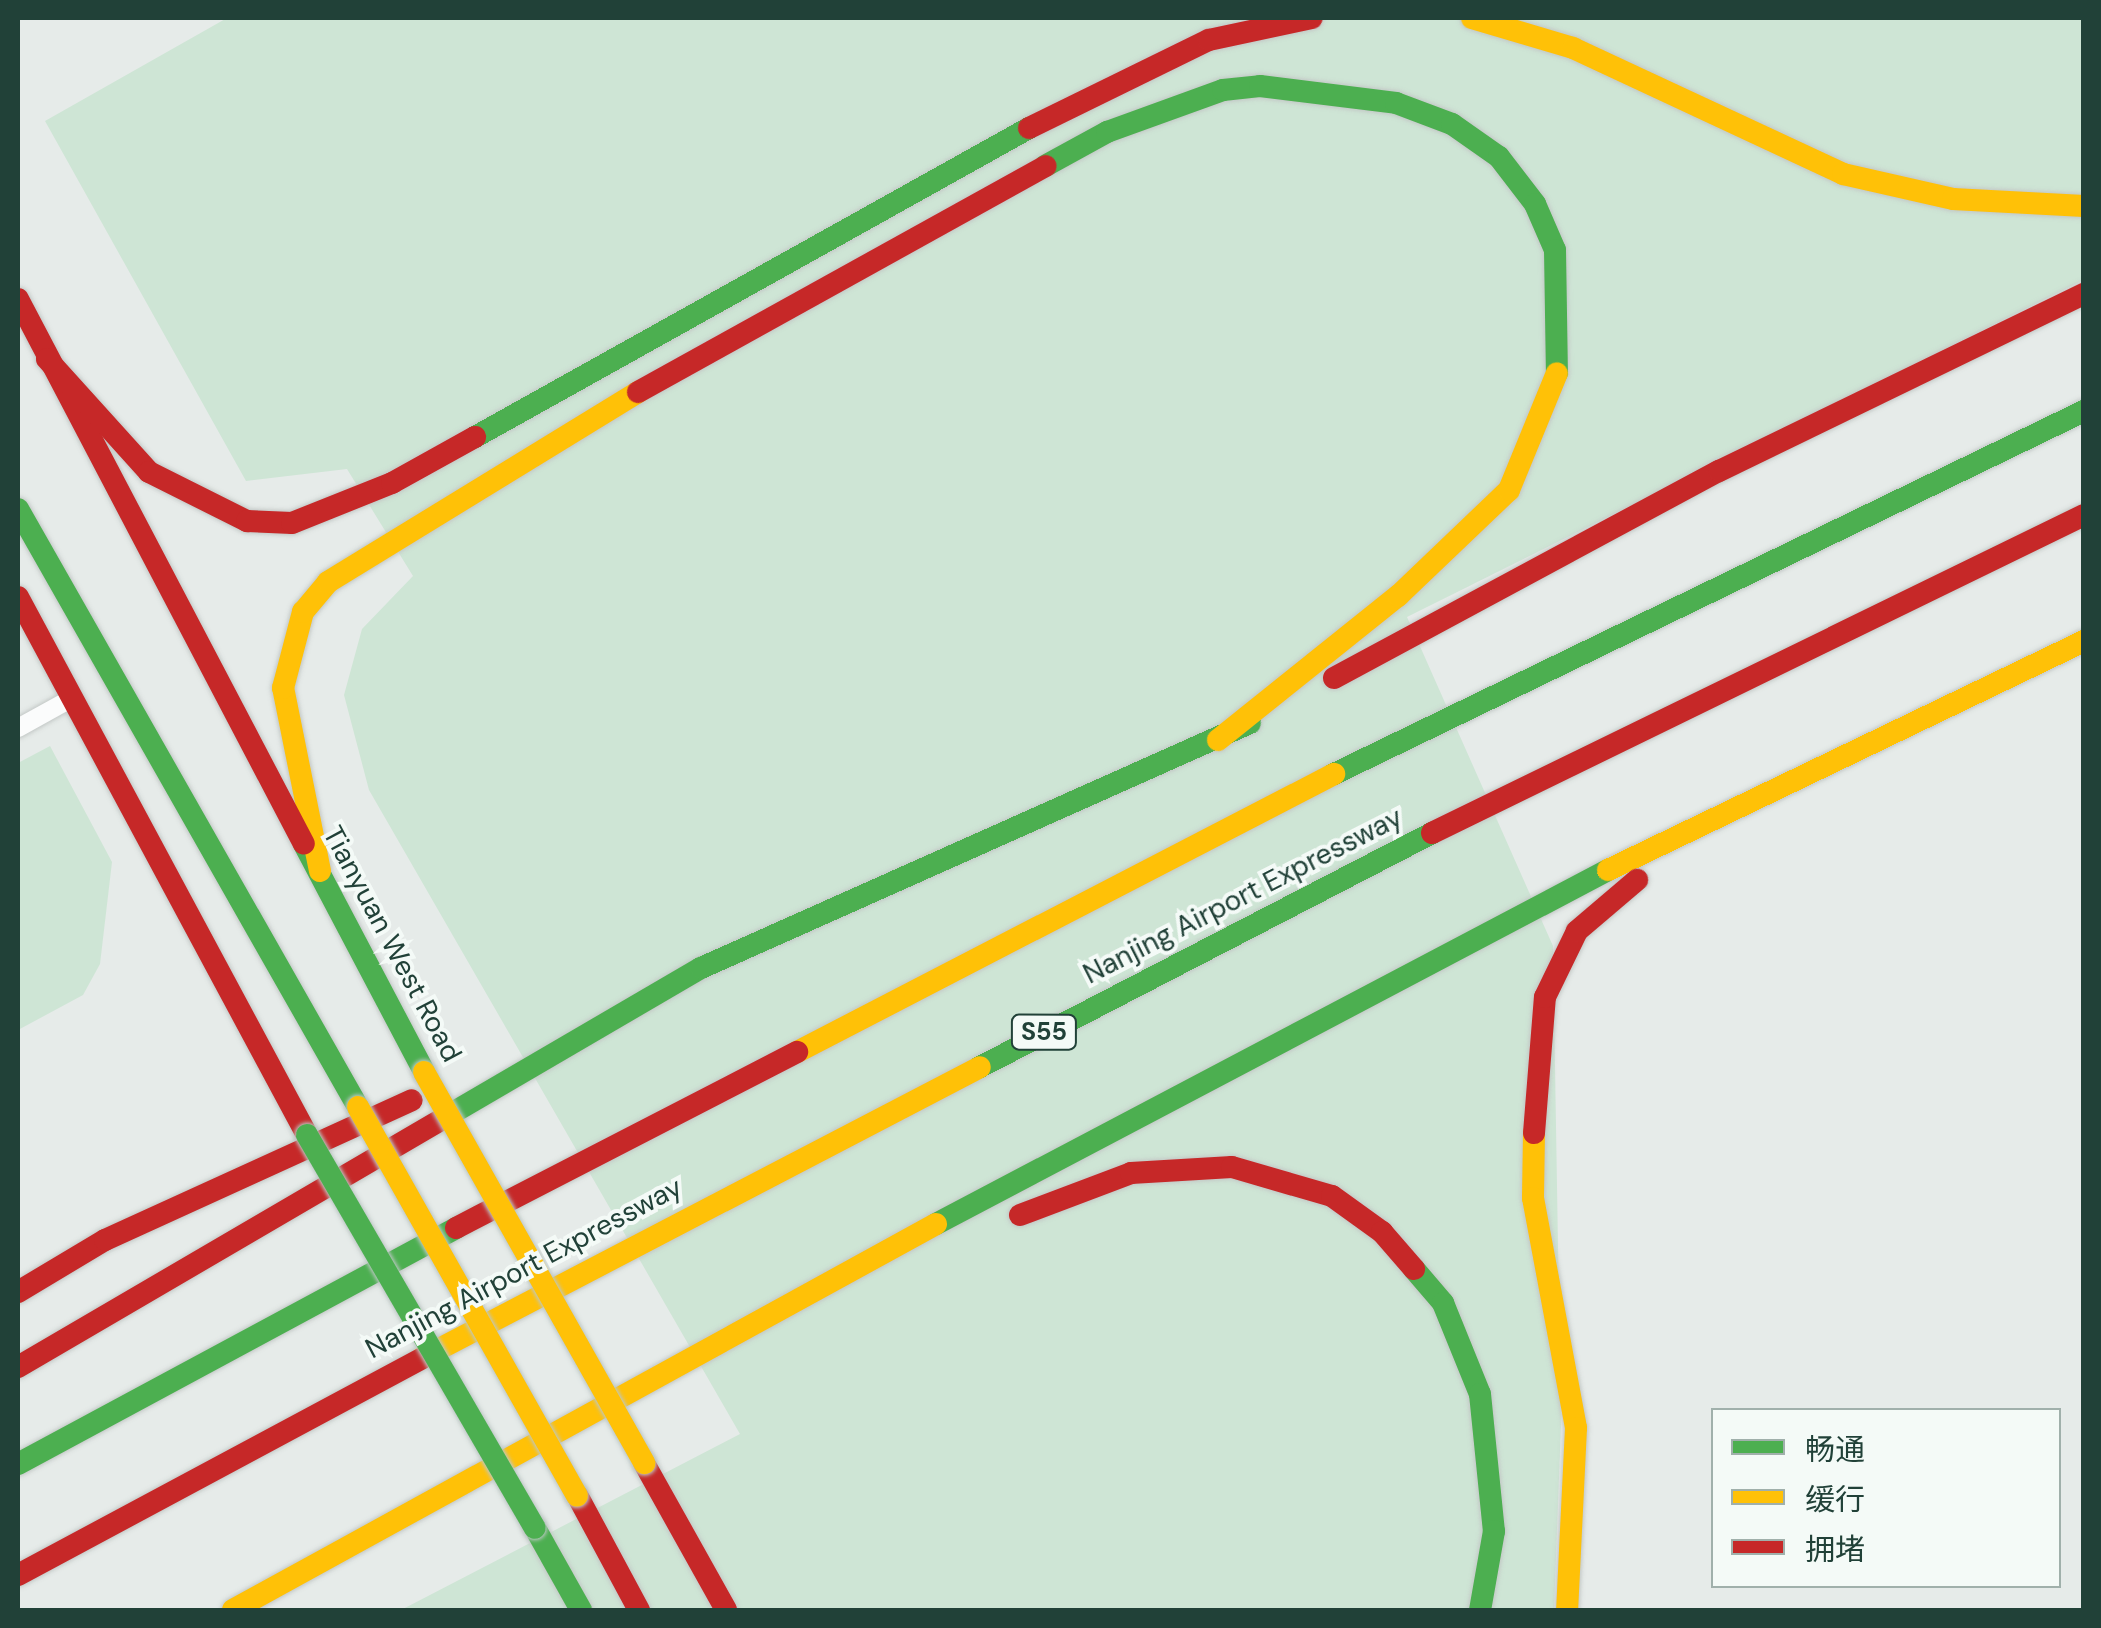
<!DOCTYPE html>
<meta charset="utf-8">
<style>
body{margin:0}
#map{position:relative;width:2101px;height:1628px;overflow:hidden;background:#e6ebe9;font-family:"DM Sans","Noto Sans SC",sans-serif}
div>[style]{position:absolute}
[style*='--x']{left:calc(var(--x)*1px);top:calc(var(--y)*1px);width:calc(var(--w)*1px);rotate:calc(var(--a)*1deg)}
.green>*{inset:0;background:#cee5d5}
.roads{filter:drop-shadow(0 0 2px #c3c8c6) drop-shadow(0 0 2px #c3c8c6)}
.lane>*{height:18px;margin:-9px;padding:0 9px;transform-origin:9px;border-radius:9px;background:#fbfcfc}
.fast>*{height:22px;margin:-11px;padding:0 11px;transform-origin:11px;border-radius:11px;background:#4caf50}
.slow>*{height:22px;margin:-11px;padding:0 11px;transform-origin:11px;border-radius:11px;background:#ffc107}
.jam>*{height:22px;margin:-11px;padding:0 11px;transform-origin:11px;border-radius:11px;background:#c62828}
.bridges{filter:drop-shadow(0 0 2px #bdc7c4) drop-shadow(0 0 2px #bdc7c4)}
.fast-bridge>*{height:22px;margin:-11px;padding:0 11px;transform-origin:11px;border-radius:11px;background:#4caf50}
.slow-bridge>*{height:22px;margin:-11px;padding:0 11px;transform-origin:11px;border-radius:11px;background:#ffc107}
span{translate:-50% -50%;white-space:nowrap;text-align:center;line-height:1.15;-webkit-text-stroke:8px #f4faf7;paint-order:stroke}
.shield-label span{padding:2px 8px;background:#f4faf7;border:2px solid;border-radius:8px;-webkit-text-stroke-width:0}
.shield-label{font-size:25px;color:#214138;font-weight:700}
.street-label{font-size:28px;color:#214138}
.frame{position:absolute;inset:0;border:20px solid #214138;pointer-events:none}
.legend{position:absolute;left:1711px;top:1408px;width:350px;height:180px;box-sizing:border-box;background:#f4faf7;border:2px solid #a0b0ab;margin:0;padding:12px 18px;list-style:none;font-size:30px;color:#214138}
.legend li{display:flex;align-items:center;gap:20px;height:50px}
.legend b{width:50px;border:2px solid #a0b0ab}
</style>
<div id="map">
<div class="green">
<div style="clip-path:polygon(227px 18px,2083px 18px,2083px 280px,1407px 617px,1553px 946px,1561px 1425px,1554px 1610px,401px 1610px,740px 1434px,369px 790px,344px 695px,362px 629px,413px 576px,347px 469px,246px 481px,45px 121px)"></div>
<div style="clip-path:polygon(50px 746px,112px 862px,100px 964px,83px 995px,18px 1030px,18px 763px)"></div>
</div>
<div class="roads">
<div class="lane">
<div style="--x:18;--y:728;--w:56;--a:-28.9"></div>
</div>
<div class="fast">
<div style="--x:1045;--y:166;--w:71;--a:-28.7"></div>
<div style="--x:1107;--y:132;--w:123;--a:-19.9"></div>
<div style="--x:1223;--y:90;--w:37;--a:-6"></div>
<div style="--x:1260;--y:86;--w:137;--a:7.1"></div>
<div style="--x:1396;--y:103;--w:60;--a:20.6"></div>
<div style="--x:1452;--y:124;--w:57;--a:35.1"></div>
<div style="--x:1499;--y:157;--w:59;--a:52.5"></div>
<div style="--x:1535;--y:204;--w:50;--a:66.5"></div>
<div style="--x:1555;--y:250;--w:123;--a:89.1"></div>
<div style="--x:475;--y:437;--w:634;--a:-29.15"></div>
<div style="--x:18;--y:509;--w:688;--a:60.38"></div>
<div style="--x:1334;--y:774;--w:833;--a:-25.83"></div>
<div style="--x:304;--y:844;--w:258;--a:62.2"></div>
<div style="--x:980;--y:1067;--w:509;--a:-27.37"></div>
<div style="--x:449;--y:1115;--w:292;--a:-30.3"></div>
<div style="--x:701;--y:968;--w:601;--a:-24.05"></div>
<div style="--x:936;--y:1224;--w:760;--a:-27.78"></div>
<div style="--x:1414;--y:1269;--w:45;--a:49.5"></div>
<div style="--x:1443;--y:1303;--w:98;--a:67.9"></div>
<div style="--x:1480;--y:1394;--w:138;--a:84.2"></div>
<div style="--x:1494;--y:1531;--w:80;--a:100"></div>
<div style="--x:18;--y:1464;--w:498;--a:-28.3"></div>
<div style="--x:535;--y:1528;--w:94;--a:60.7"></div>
</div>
<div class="slow">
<div style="--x:1472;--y:18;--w:105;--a:16.5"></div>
<div style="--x:1573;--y:48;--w:298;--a:25"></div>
<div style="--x:1843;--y:174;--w:113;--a:12.8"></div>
<div style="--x:1953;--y:199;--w:131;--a:3.1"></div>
<div style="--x:1218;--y:740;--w:231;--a:-38.7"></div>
<div style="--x:1398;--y:596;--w:153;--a:-43.7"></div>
<div style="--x:1509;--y:490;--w:126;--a:-67.7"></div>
<div style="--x:1608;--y:870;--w:528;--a:-25.69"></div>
<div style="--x:320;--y:871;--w:187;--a:-101.4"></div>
<div style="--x:283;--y:688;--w:79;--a:-75.3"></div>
<div style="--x:303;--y:612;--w:39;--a:-50"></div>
<div style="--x:328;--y:582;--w:364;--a:-31.5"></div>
<div style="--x:797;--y:1052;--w:605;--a:-27.37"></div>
<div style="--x:1534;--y:1133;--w:65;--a:90.9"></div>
<div style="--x:1533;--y:1198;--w:234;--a:79.4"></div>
<div style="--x:1576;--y:1428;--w:182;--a:92.8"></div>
<div style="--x:422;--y:1358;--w:629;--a:-27.54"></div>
<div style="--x:233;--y:1610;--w:802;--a:-28.77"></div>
</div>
<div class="jam">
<div style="--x:1029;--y:128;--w:200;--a:-26.1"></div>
<div style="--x:1209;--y:40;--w:105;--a:-12.1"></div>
<div style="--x:18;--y:299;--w:615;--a:62.31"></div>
<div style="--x:47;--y:359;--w:152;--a:47.9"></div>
<div style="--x:149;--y:472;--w:110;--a:26.6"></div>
<div style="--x:247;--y:521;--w:45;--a:2.5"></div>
<div style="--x:292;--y:523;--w:108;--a:-21.8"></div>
<div style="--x:392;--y:483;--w:95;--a:-29"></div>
<div style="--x:638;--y:392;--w:466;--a:-29"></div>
<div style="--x:18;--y:597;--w:611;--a:61.76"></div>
<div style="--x:1334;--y:678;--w:437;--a:-28.3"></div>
<div style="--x:1719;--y:471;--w:406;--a:-25.9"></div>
<div style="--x:1432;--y:833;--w:725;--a:-26"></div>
<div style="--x:1534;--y:1133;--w:136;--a:-85.4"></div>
<div style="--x:1545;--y:997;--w:73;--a:-64.1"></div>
<div style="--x:1577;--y:931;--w:79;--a:-40.4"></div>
<div style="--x:1020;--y:1215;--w:119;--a:-20.7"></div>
<div style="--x:1131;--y:1173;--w:101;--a:-3.4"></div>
<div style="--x:1232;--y:1167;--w:104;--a:16.2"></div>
<div style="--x:1332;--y:1196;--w:62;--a:35.8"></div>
<div style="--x:1382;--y:1232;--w:49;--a:49.1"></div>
<div style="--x:456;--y:1228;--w:384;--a:-27.3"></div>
<div style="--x:18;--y:1292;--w:101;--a:-30.9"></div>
<div style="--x:105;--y:1240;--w:337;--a:-24.5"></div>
<div style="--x:18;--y:1367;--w:499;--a:-30.3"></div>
<div style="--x:644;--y:1463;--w:168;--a:60.8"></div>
<div style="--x:577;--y:1495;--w:131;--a:61.7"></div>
<div style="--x:18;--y:1575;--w:459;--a:-28.2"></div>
</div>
</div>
<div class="bridges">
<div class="fast-bridge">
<div style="--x:307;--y:1135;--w:454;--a:59.9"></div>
</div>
<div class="slow-bridge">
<div style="--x:424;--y:1072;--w:449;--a:60.6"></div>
<div style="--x:358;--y:1107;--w:446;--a:60.6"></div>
</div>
</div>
<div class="shield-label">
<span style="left:1044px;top:1032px">S55</span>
</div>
<div class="street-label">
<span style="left:1243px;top:896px;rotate:-27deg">Nanjing Airport Expressway</span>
<span style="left:392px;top:944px;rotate:62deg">Tianyuan West Road</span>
<span style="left:524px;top:1268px;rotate:-28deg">Nanjing Airport Expressway</span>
</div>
<div class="frame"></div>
<ul class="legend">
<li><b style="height:12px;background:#4caf50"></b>畅通</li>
<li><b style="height:12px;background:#ffc107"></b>缓行</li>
<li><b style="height:12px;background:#c62828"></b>拥堵</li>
</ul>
</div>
